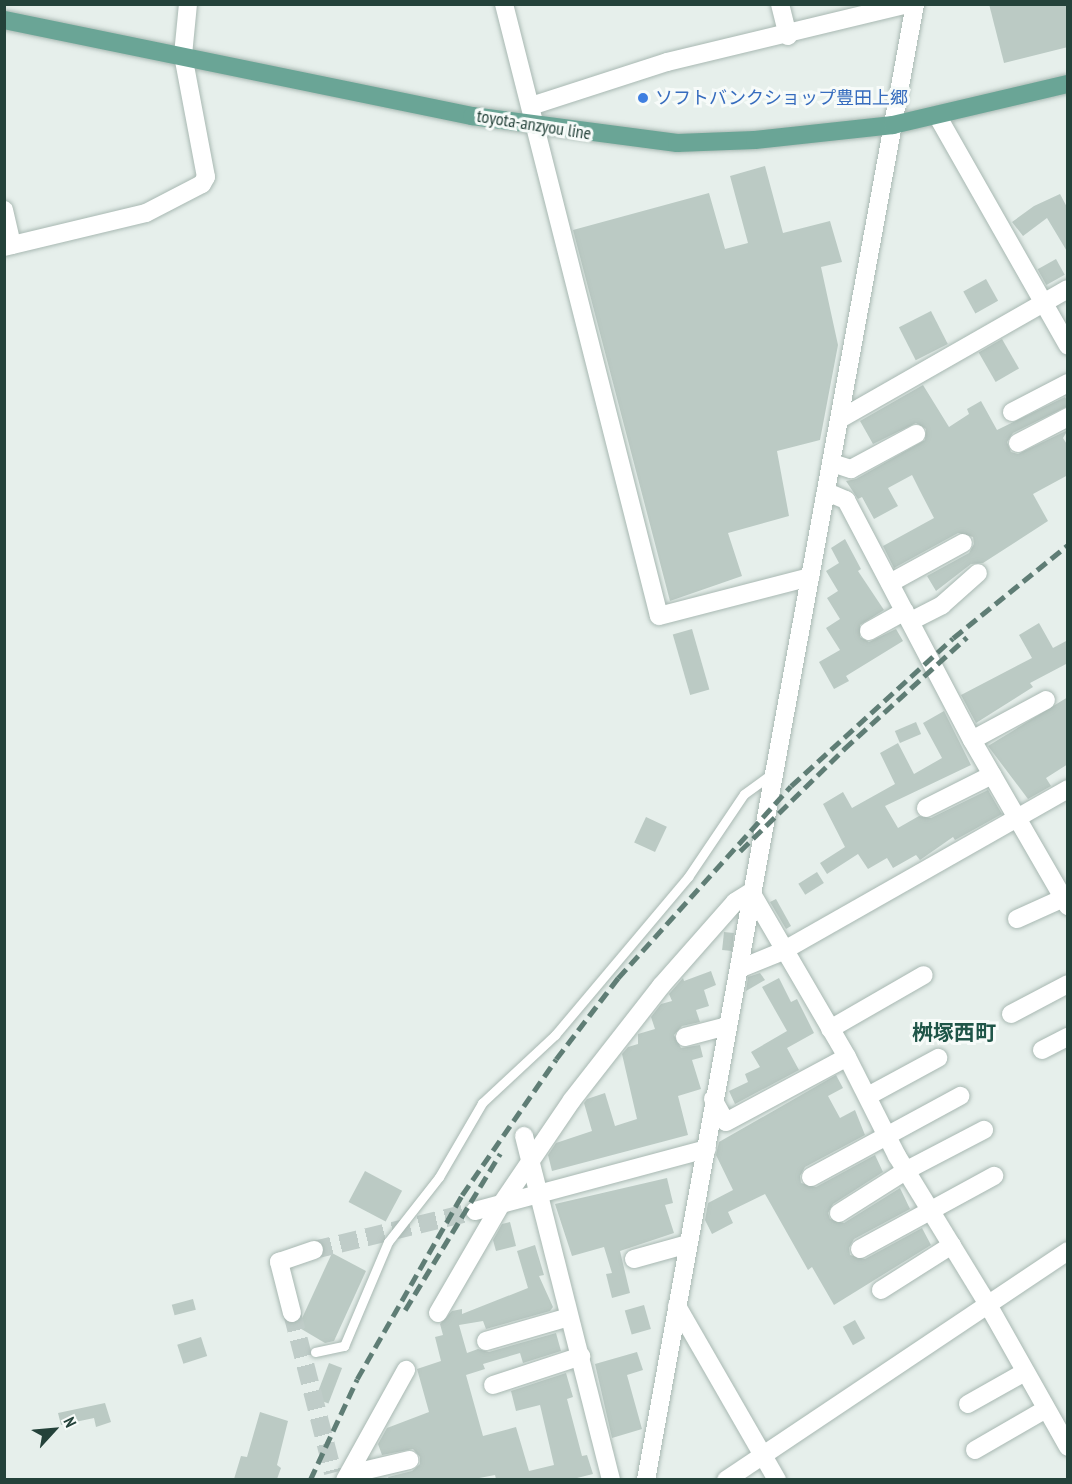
<!DOCTYPE html>
<meta charset="utf-8">
<style>
body{margin:0}
#map{position:relative;width:1072px;height:1484px;overflow:hidden;background:#e6efeb;font-family:"PT Sans Narrow","Noto Sans JP",sans-serif}
div>[style]{position:absolute}
[style*='--x']{left:calc(var(--x)*1px);top:calc(var(--y)*1px);width:calc(var(--w)*1px);rotate:calc(var(--a)*1deg)}
.building>*{inset:0;background:#bbcac4;transform-origin:0 0}
.street-tunnel>*{height:18px;margin-top:-9px;transform-origin:0;background:repeating-linear-gradient(90deg,#bfccc8 0 18px,transparent 0 27px)}
.roads{filter:drop-shadow(0 0 2px #a8b8b2) drop-shadow(0 0 2px #a8b8b2)}
.lane>*{height:9px;margin:-4.5px;padding:0 4.5px;transform-origin:4.5px;border-radius:4.5px;background:#fff}
.street>*{height:18px;margin:-9px;padding:0 9px;transform-origin:9px;border-radius:9px;background:#fff}
.secondary>*{height:18px;margin:-9px;padding:0 9px;transform-origin:9px;border-radius:9px;background:#fff}
.primary>*{height:18px;margin:-9px;padding:0 9px;transform-origin:9px;border-radius:9px;background:#6aa596}
.rail>*{height:4.5px;margin-top:-2.25px;transform-origin:0;background:repeating-linear-gradient(90deg,#5f7d75 0 12px,transparent 0 18px)}
.dots>*{width:16px;height:16px;translate:-50% -50%;box-sizing:border-box;border:3px solid #f7fbf9;border-radius:50%}
span{translate:-50% -50%;white-space:nowrap;text-align:center;line-height:1.15;-webkit-text-stroke:6px #f7fbf9;paint-order:stroke}
.shop-label{font-size:18px;color:#366cbe}
.left{translate:0 -50%;text-align:left}
.street-label{font-size:18px;color:#24423a}
.quarter-label{font-size:21px;color:#1f5548;font-weight:700}
.frame{position:absolute;inset:0;border:6px solid #24423a;pointer-events:none}
.north{position:absolute;left:24px;top:1400px;width:60px;height:60px;-webkit-text-stroke:4px #f7fbf9;paint-order:stroke;rotate:64deg;font-size:16px;font-weight:700;line-height:24px;text-align:center;color:#24423a}
.north::after{content:'';display:block;margin:auto;width:21px;height:27px;background:#24423a;clip-path:polygon(50% 0,100% 100%,50% 72%,0 100%)}
</style>
<div id="map">
<div class="building">
<div style="clip-path:polygon(989px 4px,1068px 4px,1068px 47px,1004px 63px)"></div>
<div style="clip-path:polygon(765px 166px,783px 233px,830px 221px,842px 262px,821px 267px,838px 345px,820px 440px,777px 451px,789px 516px,728px 533px,742px 576px,670px 601px,573px 230px,709px 193px,725px 249px,748px 243px,730px 176px)"></div>
<div style="clip-path:polygon(1060px 194px,1068px 209px,1068px 253px,1047px 218px,1023px 236px,1012px 222px,1034px 206px)"></div>
<div style="left:1056px;top:259px;width:18px;height:21px;rotate:61deg"></div>
<div style="left:986px;top:279px;width:25px;height:26px;rotate:61deg"></div>
<div style="left:931px;top:311px;width:37px;height:36px;rotate:63deg"></div>
<div style="left:1002px;top:339px;width:34px;height:27px;rotate:60deg"></div>
<div style="clip-path:polygon(923px 385px,949px 427px,969px 414px,967px 409px,981px 401px,997px 430px,1065px 397px,1068px 402px,1068px 406px,1013px 433px,1007px 442px,1011px 452px,1018px 454px,1068px 430px,1063px 438px,1068px 446px,1068px 475px,1033px 494px,1048px 521px,983px 563px,971px 564px,936px 591px,927px 576px,969px 553px,974px 544px,973px 537px,958px 533px,894px 568px,883px 546px,934px 518px,920px 491px,912px 475px,888px 488px,898px 506px,874px 519px,862px 497px,858px 499px,846px 481px,856px 479px,925px 440px,926px 429px,916px 423px,873px 444px,860px 421px)"></div>
<div style="clip-path:polygon(845px 539px,861px 569px,858px 571px,884px 610px,860px 625px,860px 637px,869px 642px,896px 629px,903px 641px,846px 676px,849px 681px,834px 689px,819px 662px,840px 650px,826px 628px,840px 619px,827px 598px,838px 591px,826px 571px,839px 563px,831px 548px)"></div>
<div style="clip-path:polygon(1039px 623px,1053px 648px,1068px 640px,1068px 663px,1030px 683px,1033px 687px,976px 723px,961px 695px,1032px 658px,1019px 635px)"></div>
<div style="left:692px;top:629px;width:63px;height:20px;rotate:74deg"></div>
<div style="clip-path:polygon(1068px 697px,1068px 764px,1046px 778px,1051px 786px,1028px 799px,988px 746px)"></div>
<div style="clip-path:polygon(944px 711px,971px 765px,885px 806px,898px 828px,919px 816px,931px 818px,988px 790px,1002px 814px,955px 840px,953px 837px,920px 860px,916px 855px,893px 868px,887px 858px,868px 869px,858px 854px,827px 874px,820px 863px,845px 847px,823px 804px,843px 792px,852px 808px,895px 784px,880px 753px,898px 743px,914px 774px,942px 758px,923px 723px)"></div>
<div style="left:916px;top:722px;width:13px;height:23px;rotate:67deg"></div>
<div style="left:646px;top:817px;width:23px;height:28px;rotate:25deg"></div>
<div style="left:817px;top:872px;width:13px;height:22px;rotate:58deg"></div>
<div style="clip-path:polygon(776px 899px,791px 926px,786px 929px,770px 902px)"></div>
<div style="left:724px;top:932px;width:10px;height:18px;rotate:6deg"></div>
<div style="clip-path:polygon(711px 971px,716px 985px,704px 990px,709px 1006px,696px 1010px,700px 1022px,682px 1026px,674px 1035px,681px 1048px,700px 1045px,703px 1057px,692px 1060px,701px 1089px,678px 1096px,688px 1135px,552px 1171px,548px 1155px,556px 1143px,592px 1131px,584px 1103px,587px 1099px,605px 1093px,615px 1126px,637px 1119px,622px 1054px,628px 1047px,638px 1044px,638px 1034px,655px 1029px,651px 1017px,661px 1004px,672px 1001px,669px 994px,683px 978px,684px 981px)"></div>
<div style="clip-path:polygon(760px 973px,765px 980px,746px 991px,748px 977px)"></div>
<div style="clip-path:polygon(779px 978px,791px 1002px,797px 999px,814px 1033px,787px 1048px,799px 1070px,735px 1104px,729px 1091px,748px 1082px,745px 1074px,760px 1067px,751px 1052px,787px 1031px,762px 987px)"></div>
<div style="clip-path:polygon(836px 1075px,843px 1088px,828px 1096px,840px 1118px,855px 1110px,865px 1135px,805px 1167px,800px 1176px,801px 1183px,816px 1187px,875px 1155px,883px 1172px,833px 1204px,828px 1213px,830px 1219px,844px 1223px,900px 1188px,910px 1209px,854px 1239px,849px 1248px,850px 1255px,865px 1259px,922px 1228px,931px 1245px,834px 1305px,812px 1267px,808px 1270px,765px 1194px,728px 1212px,733px 1223px,712px 1234px,705px 1220px,708px 1203px,733px 1190px,716px 1155px,719px 1142px)"></div>
<div style="left:365px;top:1171px;width:42px;height:35px;rotate:28deg"></div>
<div style="clip-path:polygon(667px 1178px,673px 1203px,665px 1205px,674px 1233px,620px 1251px,630px 1293px,612px 1298px,606px 1274px,612px 1273px,604px 1247px,572px 1256px,555px 1204px)"></div>
<div style="clip-path:polygon(510px 1222px,516px 1246px,496px 1251px,493px 1240px,502px 1224px)"></div>
<div style="clip-path:polygon(535px 1245px,544px 1275px,539px 1276px,553px 1307px,550px 1311px,486px 1329px,483px 1321px,459px 1325px,467px 1353px,478px 1349px,489px 1352px,556px 1333px,561px 1351px,523px 1363px,520px 1353px,483px 1364px,485px 1369px,466px 1375px,483px 1436px,516px 1427px,529px 1471px,554px 1465px,540px 1405px,516px 1411px,511px 1391px,566px 1373px,573px 1397px,567px 1399px,582px 1456px,587px 1455px,593px 1474px,573px 1479px,496px 1479px,495px 1475px,474px 1479px,389px 1479px,388px 1477px,412px 1471px,420px 1464px,420px 1457px,413px 1449px,382px 1455px,378px 1444px,387px 1428px,429px 1412px,417px 1369px,441px 1361px,435px 1337px,443px 1335px,440px 1324px,452px 1311px,462px 1309px,462px 1314px,528px 1288px,517px 1251px)"></div>
<div style="clip-path:polygon(332px 1253px,366px 1271px,334px 1341px,325px 1343px,298px 1327px)"></div>
<div style="left:193px;top:1299px;width:11px;height:22px;rotate:75deg"></div>
<div style="left:644px;top:1305px;width:25px;height:20px;rotate:74deg"></div>
<div style="left:855px;top:1320px;width:21px;height:14px;rotate:61deg"></div>
<div style="left:201px;top:1337px;width:20px;height:25px;rotate:72deg"></div>
<div style="clip-path:polygon(637px 1352px,643px 1370px,627px 1375px,642px 1429px,612px 1438px,595px 1364px)"></div>
<div style="left:329px;top:1363px;width:14px;height:38px;rotate:21deg"></div>
<div style="clip-path:polygon(105px 1403px,111px 1422px,96px 1427px,94px 1418px,61px 1425px,58px 1413px)"></div>
<div style="clip-path:polygon(260px 1412px,288px 1421px,277px 1465px,281px 1468px,277px 1479px,234px 1479px,241px 1456px,247px 1457px)"></div>
</div>
<div class="street-tunnel">
<div style="--x:314;--y:1250;--w:166;--a:-13.6"></div>
<div style="--x:292;--y:1313;--w:165;--a:75.6"></div>
</div>
<div class="roads">
<div class="lane">
<div style="--x:315;--y:1352;--w:30;--a:-12"></div>
<div style="--x:344;--y:1346;--w:113;--a:-67.1"></div>
<div style="--x:388;--y:1242;--w:83;--a:-51.9"></div>
<div style="--x:439;--y:1177;--w:86;--a:-59.8"></div>
<div style="--x:482;--y:1103;--w:100;--a:-43"></div>
<div style="--x:555;--y:1035;--w:207;--a:-49.9"></div>
<div style="--x:688;--y:877;--w:100;--a:-56"></div>
<div style="--x:744;--y:794;--w:34;--a:-36"></div>
</div>
<div class="street">
<div style="--x:504;--y:4;--w:631;--a:75.79"></div>
<div style="--x:659;--y:616;--w:156;--a:-14.5"></div>
<div style="--x:780;--y:4;--w:33;--a:76"></div>
<div style="--x:531;--y:106;--w:143;--a:-17.9"></div>
<div style="--x:667;--y:62;--w:249;--a:-13.5"></div>
<div style="--x:938;--y:117;--w:263;--a:60.4"></div>
<div style="--x:4;--y:210;--w:36;--a:77"></div>
<div style="--x:4;--y:247;--w:146;--a:-13.5"></div>
<div style="--x:146;--y:213;--w:63;--a:-27.4"></div>
<div style="--x:202;--y:184;--w:8;--a:-60"></div>
<div style="--x:206;--y:177;--w:124;--a:-100.7"></div>
<div style="--x:183;--y:55;--w:51;--a:-84.4"></div>
<div style="--x:1012;--y:412;--w:63;--a:-27.4"></div>
<div style="--x:840;--y:419;--w:262;--a:-29.7"></div>
<div style="--x:1018;--y:443;--w:56;--a:-27.5"></div>
<div style="--x:832;--y:463;--w:20;--a:18"></div>
<div style="--x:851;--y:469;--w:74;--a:-28.3"></div>
<div style="--x:827;--y:492;--w:21;--a:23"></div>
<div style="--x:846;--y:500;--w:271;--a:62.3"></div>
<div style="--x:972;--y:740;--w:192;--a:60"></div>
<div style="--x:890;--y:583;--w:83;--a:-28.7"></div>
<div style="--x:911;--y:621;--w:35;--a:-27"></div>
<div style="--x:942;--y:605;--w:48;--a:-41.6"></div>
<div style="--x:869;--y:631;--w:41;--a:-29.1"></div>
<div style="--x:972;--y:740;--w:84;--a:-28.4"></div>
<div style="--x:926;--y:808;--w:74;--a:-26.6"></div>
<div style="--x:1017;--y:919;--w:56;--a:-24.3"></div>
<div style="--x:739;--y:969;--w:48;--a:-22.2"></div>
<div style="--x:783;--y:951;--w:328;--a:-29.6"></div>
<div style="--x:1011;--y:1014;--w:64;--a:-27.8"></div>
<div style="--x:830;--y:1029;--w:108;--a:-29.9"></div>
<div style="--x:685;--y:1037;--w:43;--a:-14.7"></div>
<div style="--x:1042;--y:1050;--w:29;--a:-27"></div>
<div style="--x:868;--y:1096;--w:80;--a:-28.5"></div>
<div style="--x:713;--y:1099;--w:26;--a:61"></div>
<div style="--x:726;--y:1122;--w:137;--a:-28.2"></div>
<div style="--x:524;--y:1136;--w:355;--a:75.8"></div>
<div style="--x:811;--y:1177;--w:170;--a:-28.5"></div>
<div style="--x:475;--y:1211;--w:240;--a:-15"></div>
<div style="--x:839;--y:1213;--w:80;--a:-32.3"></div>
<div style="--x:907;--y:1170;--w:87;--a:-27.5"></div>
<div style="--x:860;--y:1249;--w:153;--a:-28.6"></div>
<div style="--x:634;--y:1259;--w:56;--a:-15.5"></div>
<div style="--x:881;--y:1290;--w:84;--a:-32.4"></div>
<div style="--x:677;--y:1306;--w:201;--a:60.1"></div>
<div style="--x:292;--y:1313;--w:53;--a:-104.3"></div>
<div style="--x:279;--y:1262;--w:37;--a:-19"></div>
<div style="--x:438;--y:1313;--w:124;--a:-59.9"></div>
<div style="--x:500;--y:1206;--w:128;--a:-55.8"></div>
<div style="--x:572;--y:1100;--w:145;--a:-52"></div>
<div style="--x:661;--y:986;--w:112;--a:-48.6"></div>
<div style="--x:735;--y:902;--w:19;--a:-32"></div>
<div style="--x:751;--y:892;--w:191;--a:59.8"></div>
<div style="--x:847;--y:1057;--w:111;--a:63.2"></div>
<div style="--x:897;--y:1156;--w:172;--a:58.5"></div>
<div style="--x:987;--y:1303;--w:165;--a:60.6"></div>
<div style="--x:486;--y:1341;--w:86;--a:-16.1"></div>
<div style="--x:493;--y:1385;--w:93;--a:-18.2"></div>
<div style="--x:968;--y:1404;--w:65;--a:-29.3"></div>
<div style="--x:975;--y:1450;--w:82;--a:-30"></div>
<div style="--x:350;--y:1474;--w:61;--a:-13.3"></div>
<div style="--x:345;--y:1480;--w:126;--a:-61"></div>
<div style="--x:646;--y:1480;--w:645;--a:-79.73"></div>
<div style="--x:726;--y:1480;--w:412;--a:-33.8"></div>
</div>
<div class="secondary">
<div style="--x:761;--y:845;--w:855;--a:-79.62"></div>
</div>
<div class="primary">
<div style="--x:4;--y:20;--w:478;--a:11.6"></div>
<div style="--x:472;--y:116;--w:207;--a:7.5"></div>
<div style="--x:677;--y:143;--w:78;--a:-2.2"></div>
<div style="--x:755;--y:140;--w:139;--a:-6.2"></div>
<div style="--x:893;--y:125;--w:180;--a:-13.2"></div>
</div>
</div>
<div class="rail">
<div style="--x:740;--y:851;--w:146;--a:-44.4"></div>
<div style="--x:844;--y:749;--w:166;--a:-42.3"></div>
<div style="--x:405;--y:1310;--w:183;--a:-58.7"></div>
<div style="--x:310;--y:1480;--w:111;--a:-65"></div>
<div style="--x:357;--y:1379;--w:212;--a:-60.3"></div>
<div style="--x:462;--y:1195;--w:165;--a:-55.3"></div>
<div style="--x:556;--y:1059;--w:102;--a:-52.6"></div>
<div style="--x:618;--y:978;--w:258;--a:-48"></div>
<div style="--x:791;--y:786;--w:219;--a:-42.4"></div>
<div style="--x:953;--y:638;--w:148;--a:-39"></div>
</div>
<div class="dots">
<div style="left:643px;top:98px;background:#3f7fe0"></div>
</div>
<div class="shop-label">
<span class="left" style="left:655px;top:98px">ソフトバンクショップ豊田上郷</span>
</div>
<div class="street-label">
<span style="left:534px;top:125px;rotate:9deg">toyota-anzyou line</span>
</div>
<div class="quarter-label">
<span style="left:954px;top:1033px">桝塚西町</span>
</div>
<div class="frame"></div>
<div class="north">N</div>
</div>
